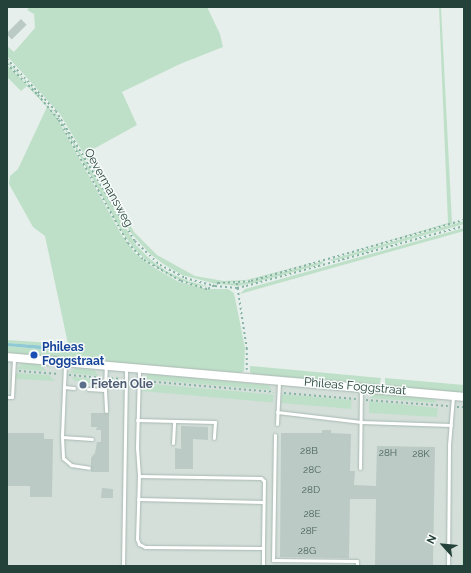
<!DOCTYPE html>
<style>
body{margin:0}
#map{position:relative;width:471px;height:573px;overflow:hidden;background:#e6efeb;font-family:Raleway,sans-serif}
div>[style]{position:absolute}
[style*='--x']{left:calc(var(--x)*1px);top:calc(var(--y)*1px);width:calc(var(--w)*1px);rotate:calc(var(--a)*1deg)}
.built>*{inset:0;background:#d4dfda}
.green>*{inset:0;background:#bfe0c8;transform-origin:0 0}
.water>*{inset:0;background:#8ec9d4}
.building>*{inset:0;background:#bbcac4;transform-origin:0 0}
.path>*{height:1.5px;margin-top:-0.75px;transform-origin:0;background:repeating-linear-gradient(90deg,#86b3a5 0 2px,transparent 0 5px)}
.roads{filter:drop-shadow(0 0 1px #a8b8b2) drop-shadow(0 0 1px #a8b8b2)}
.service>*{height:3px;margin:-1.5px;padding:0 1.5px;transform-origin:1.5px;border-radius:1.5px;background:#fff}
.tertiary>*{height:8px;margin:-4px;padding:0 4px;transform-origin:4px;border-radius:4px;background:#fff}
.dots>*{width:11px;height:11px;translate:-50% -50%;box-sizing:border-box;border:2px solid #f7fbf9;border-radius:50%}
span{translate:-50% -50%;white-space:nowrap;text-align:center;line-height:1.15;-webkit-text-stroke:3px #f7fbf9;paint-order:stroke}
.number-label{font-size:10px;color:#4a645c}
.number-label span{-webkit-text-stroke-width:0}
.street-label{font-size:12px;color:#24423a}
.transit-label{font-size:12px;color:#164399;font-weight:700}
.left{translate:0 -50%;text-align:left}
.service-label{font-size:12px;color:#4e5e75;font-weight:700}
.frame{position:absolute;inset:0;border:8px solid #24423a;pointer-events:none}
.north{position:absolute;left:423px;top:525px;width:40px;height:40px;-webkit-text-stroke:3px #f7fbf9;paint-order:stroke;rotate:297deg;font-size:11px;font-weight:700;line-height:16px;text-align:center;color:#24423a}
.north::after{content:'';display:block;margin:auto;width:14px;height:18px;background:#24423a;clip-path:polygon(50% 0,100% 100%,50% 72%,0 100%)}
</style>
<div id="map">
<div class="built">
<div style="clip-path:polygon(7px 359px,464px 400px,464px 566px,7px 566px)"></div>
</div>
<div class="green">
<div style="clip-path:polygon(30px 7px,207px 7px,220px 34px,223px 47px,180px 64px,122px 92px,137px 125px,88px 152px,134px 232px,157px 255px,195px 276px,224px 281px,246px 280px,323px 260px,253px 280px,216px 284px,182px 275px,165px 265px,150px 254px,131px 233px,60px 114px,7px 56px,7px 46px,14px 52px,35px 28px,34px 14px,27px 10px)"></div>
<div style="clip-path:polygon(439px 7px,441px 7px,452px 223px,464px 220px,327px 259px,448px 223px)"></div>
<div style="clip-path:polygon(7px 61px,38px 93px,58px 116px,136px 245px,150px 259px,166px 271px,188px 281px,211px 287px,193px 285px,170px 276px,147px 261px,135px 250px,122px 232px,59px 119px,46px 102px,7px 63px)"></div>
<div style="clip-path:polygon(7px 65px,37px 94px,56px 116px,121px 234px,135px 253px,153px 267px,179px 282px,208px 289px,228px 289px,234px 293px,245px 348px,244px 371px,241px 373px,7px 353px,7px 346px,61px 351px,63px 349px,60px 347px,7px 343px,7px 340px,68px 344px,45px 236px,33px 227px,9px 184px,10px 176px,18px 169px,47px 107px,27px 86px,21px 91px,7px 77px)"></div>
<div style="clip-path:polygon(464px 221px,464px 224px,333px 261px,329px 260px)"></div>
<div style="clip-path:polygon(464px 228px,464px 231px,240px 294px,245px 289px)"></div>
<div style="clip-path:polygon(324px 261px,322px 264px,253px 283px,238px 286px,218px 284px,247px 282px)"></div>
<div style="clip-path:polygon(23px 363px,41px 365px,46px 371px,16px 369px)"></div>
<div style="clip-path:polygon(250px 366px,381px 378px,380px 383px,378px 385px,252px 374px,250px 372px)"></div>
<div style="clip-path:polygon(75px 368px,94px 370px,99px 376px,69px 373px)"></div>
<div style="clip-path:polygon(16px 373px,49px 375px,55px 381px,16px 379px)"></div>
<div style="clip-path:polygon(148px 374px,268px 385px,272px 390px,142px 379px)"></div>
<div style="clip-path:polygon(71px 377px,95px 379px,96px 379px,91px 383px,75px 381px)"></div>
<div style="clip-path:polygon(385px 378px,464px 385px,464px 393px,387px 386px,385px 383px)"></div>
<div style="left:141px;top:383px;width:133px;height:8px;rotate:5deg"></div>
<div style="left:282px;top:394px;width:70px;height:9px;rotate:5deg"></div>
<div style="clip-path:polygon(374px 394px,434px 399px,437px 403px,370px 398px)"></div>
<div style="clip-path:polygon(369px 401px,438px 408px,437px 417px,369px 413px)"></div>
<div style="clip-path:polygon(463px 495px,464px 495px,464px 566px,462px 566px)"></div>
</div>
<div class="water">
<div style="clip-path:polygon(7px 343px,61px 347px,63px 349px,61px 351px,7px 346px)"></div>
</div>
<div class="building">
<div style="left:21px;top:19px;width:8px;height:21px;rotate:45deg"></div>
<div style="clip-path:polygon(91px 413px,109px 413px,109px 472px,91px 472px,91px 458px,95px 453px,97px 442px,101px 442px,101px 430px,96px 430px,97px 427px,91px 427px)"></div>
<div style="clip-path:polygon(181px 426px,208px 427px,208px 440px,193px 439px,193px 469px,175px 469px,175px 448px,181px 449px)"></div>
<div style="clip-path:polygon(322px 430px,331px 430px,331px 433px,351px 434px,350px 471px,355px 471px,354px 485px,376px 486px,377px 446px,435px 447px,433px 566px,375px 566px,376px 499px,350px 499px,349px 558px,280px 557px,281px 433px,322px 433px)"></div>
<div style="clip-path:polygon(7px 433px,44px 433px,44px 439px,53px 439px,52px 497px,30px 497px,30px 486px,7px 486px)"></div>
<div style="clip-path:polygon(102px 488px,113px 489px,113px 498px,101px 498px)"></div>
</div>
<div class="path">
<div style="--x:7;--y:59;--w:71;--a:46.7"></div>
<div style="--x:56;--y:111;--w:152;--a:58.7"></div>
<div style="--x:135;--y:241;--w:35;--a:44"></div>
<div style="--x:160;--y:265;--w:28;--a:27"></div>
<div style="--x:185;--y:278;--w:31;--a:15"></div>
<div style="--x:215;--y:286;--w:22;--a:5"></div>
<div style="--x:237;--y:288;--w:9;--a:-13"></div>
<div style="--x:246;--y:286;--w:226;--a:-15.4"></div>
<div style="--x:7;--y:64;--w:44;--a:45"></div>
<div style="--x:38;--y:95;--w:33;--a:50"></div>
<div style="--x:59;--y:120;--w:141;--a:60.7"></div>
<div style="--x:128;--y:243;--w:23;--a:47"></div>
<div style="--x:144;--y:260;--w:43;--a:29.6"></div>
<div style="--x:181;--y:281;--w:28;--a:17"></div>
<div style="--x:208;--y:289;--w:12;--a:-31"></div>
<div style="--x:218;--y:283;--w:33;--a:-3"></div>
<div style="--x:251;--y:281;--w:222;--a:-16"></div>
<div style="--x:237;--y:283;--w:66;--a:81.3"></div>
<div style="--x:247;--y:348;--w:22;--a:90"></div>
<div style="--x:19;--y:371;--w:40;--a:4.3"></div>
<div style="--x:69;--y:375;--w:32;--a:5"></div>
<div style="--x:111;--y:378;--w:10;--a:6"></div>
<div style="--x:144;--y:381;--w:130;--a:4.8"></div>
<div style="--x:284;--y:393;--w:72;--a:4.8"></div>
<div style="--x:366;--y:400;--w:82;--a:4.2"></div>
<div style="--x:457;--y:407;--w:7;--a:0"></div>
</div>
<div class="roads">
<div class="service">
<div style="--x:65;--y:364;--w:73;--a:92.4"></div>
<div style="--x:62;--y:437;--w:30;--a:4"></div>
<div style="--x:64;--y:387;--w:10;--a:6"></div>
<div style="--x:88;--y:389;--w:17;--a:3"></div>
<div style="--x:105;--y:390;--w:24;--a:-88"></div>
<div style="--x:105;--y:390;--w:21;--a:87"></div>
<div style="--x:7;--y:397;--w:5;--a:0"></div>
<div style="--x:12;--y:397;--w:39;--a:-87"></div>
<div style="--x:277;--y:412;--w:85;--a:6.8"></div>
<div style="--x:361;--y:422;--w:90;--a:1.9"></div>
<div style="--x:137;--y:420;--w:78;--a:1.5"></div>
<div style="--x:215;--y:422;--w:16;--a:94"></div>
<div style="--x:277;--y:424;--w:42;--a:-87.3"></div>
<div style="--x:275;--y:435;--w:125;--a:90.9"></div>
<div style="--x:273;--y:560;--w:84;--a:0.7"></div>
<div style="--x:357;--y:561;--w:5;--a:90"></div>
<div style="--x:62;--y:437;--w:21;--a:87"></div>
<div style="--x:63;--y:458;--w:11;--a:41"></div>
<div style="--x:71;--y:465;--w:18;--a:9"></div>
<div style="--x:173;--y:443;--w:22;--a:-87"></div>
<div style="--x:360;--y:468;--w:80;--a:-89.3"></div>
<div style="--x:139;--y:476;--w:122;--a:0.9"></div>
<div style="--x:261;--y:478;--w:4;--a:45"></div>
<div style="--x:264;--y:481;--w:67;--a:90.9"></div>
<div style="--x:263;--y:548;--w:118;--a:-179.5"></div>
<div style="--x:145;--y:547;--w:7;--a:-153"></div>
<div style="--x:139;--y:544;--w:5;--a:-112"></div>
<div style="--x:137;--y:539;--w:63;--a:-88.2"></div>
<div style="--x:139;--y:476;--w:29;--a:-94"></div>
<div style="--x:137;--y:447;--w:78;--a:-88.5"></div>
<div style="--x:138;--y:499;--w:125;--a:1.4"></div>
<div style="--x:123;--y:566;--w:197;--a:-89.1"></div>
<div style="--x:263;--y:566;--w:18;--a:-90"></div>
<div style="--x:448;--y:566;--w:121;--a:-89.5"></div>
<div style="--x:449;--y:445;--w:49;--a:-85.3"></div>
</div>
<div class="tertiary">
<div style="--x:7;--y:357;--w:459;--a:5"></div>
</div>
</div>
<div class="dots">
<div style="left:34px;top:355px;background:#1a4fb4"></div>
<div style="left:83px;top:385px;background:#5c6f8a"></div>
</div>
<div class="number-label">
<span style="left:309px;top:451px">28B</span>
<span style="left:388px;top:453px">28H</span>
<span style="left:421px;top:454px">28K</span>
<span style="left:312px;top:470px">28C</span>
<span style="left:311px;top:490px">28D</span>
<span style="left:312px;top:514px">28E</span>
<span style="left:309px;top:531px">28F</span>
<span style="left:307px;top:551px">28G</span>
</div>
<div class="street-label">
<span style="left:108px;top:188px;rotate:61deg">Oevermansweg</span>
<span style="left:355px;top:387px;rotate:5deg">Phileas Foggstraat</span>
</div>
<div class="transit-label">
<span class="left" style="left:42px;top:355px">Phileas<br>Foggstraat</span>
</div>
<div class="service-label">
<span class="left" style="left:91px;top:385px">Fieten Olie</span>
</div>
<div class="frame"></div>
<div class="north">N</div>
</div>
